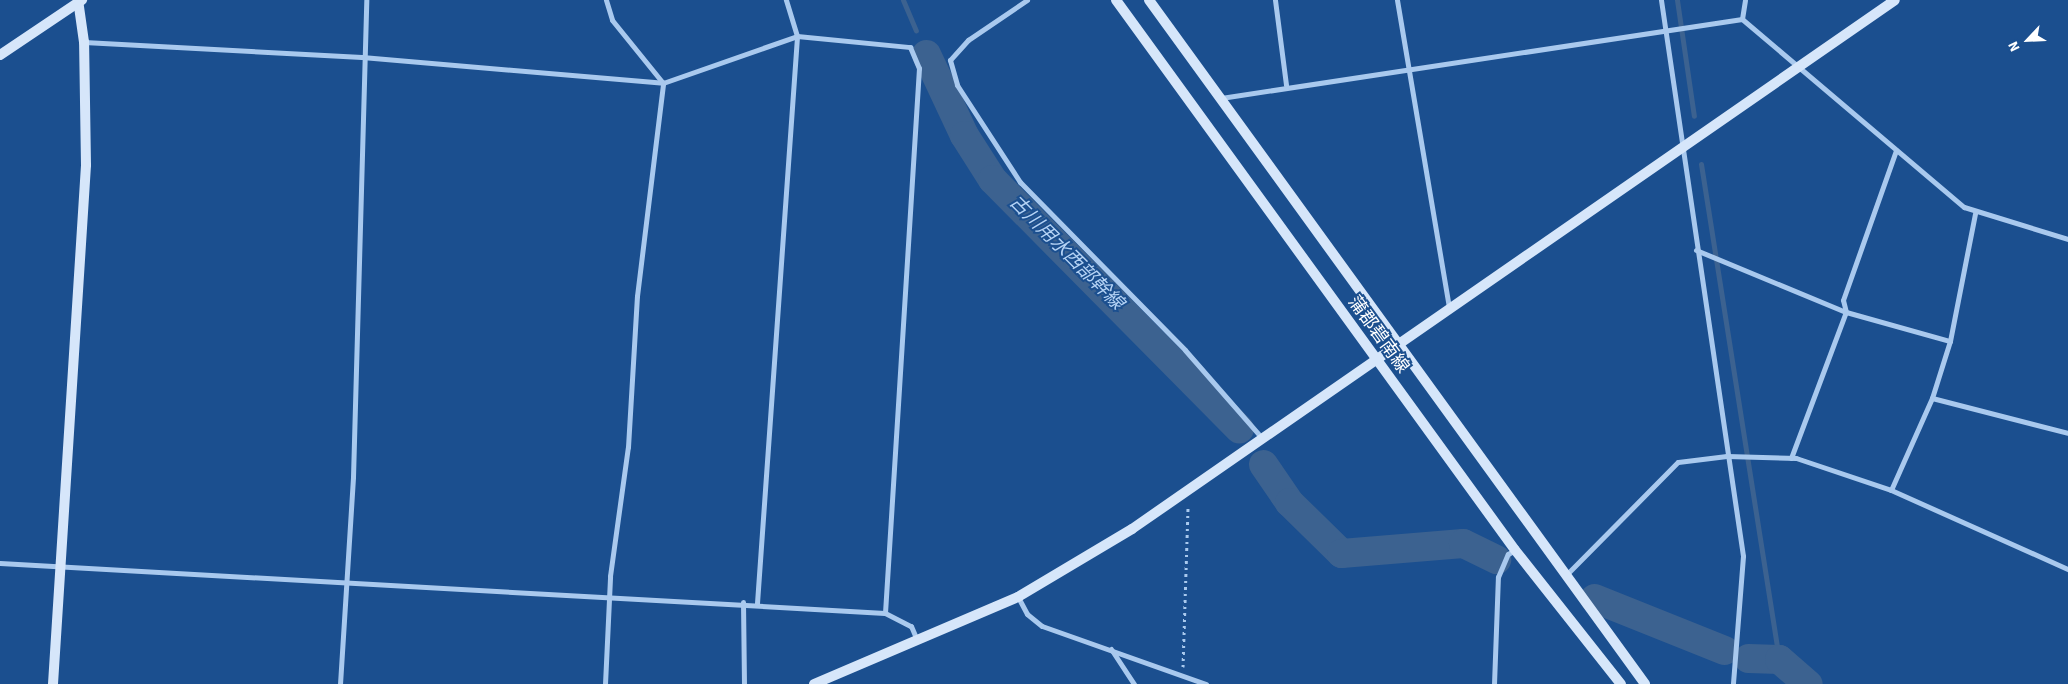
<!DOCTYPE html>
<meta charset="utf-8">
<style>
body{margin:0}
#map{position:relative;width:2068px;height:684px;overflow:hidden;background:#1b4f8f;font-family:"Source Sans 3","Noto Sans JP",sans-serif}
div>[style]{position:absolute}
[style*='--x']{left:calc(var(--x)*1px);top:calc(var(--y)*1px);width:calc(var(--w)*1px);rotate:calc(var(--a)*1deg)}
.stream>*{height:5px;margin:-2.5px;padding:0 2.5px;transform-origin:2.5px;border-radius:2.5px;background:#3c6290}
.river>*{height:29px;margin:-14.5px;padding:0 14.5px;transform-origin:14.5px;border-radius:14.5px;background:#3c6290}
.path>*{height:3px;margin-top:-1.5px;transform-origin:0;background:repeating-linear-gradient(90deg,#a9c9ee 0 2.5px,transparent 0 6.5px)}
.street>*{height:5px;margin:-2.5px;padding:0 2.5px;transform-origin:2.5px;border-radius:2.5px;background:#a9c9ee}
.secondary>*{height:10px;margin:-5px;padding:0 5px;transform-origin:5px;border-radius:5px;background:#d6e6fa}
span{translate:-50% -50%;white-space:nowrap;text-align:center;line-height:1.15;-webkit-text-stroke:4px #1b4f8f;paint-order:stroke}
.street-label{font-size:18px;color:#fff}
.water-label{font-size:19px;color:#b5d3f5;font-style:italic}
.north{position:absolute;left:2003px;top:15px;width:50px;height:50px;-webkit-text-stroke:4px #1b4f8f;paint-order:stroke;rotate:245deg;font-size:14px;font-weight:700;line-height:20px;text-align:center;color:#fff}
.north::after{content:'';display:block;margin:auto;width:18px;height:22px;background:#fff;clip-path:polygon(50% 0,100% 100%,50% 72%,0 100%)}
</style>
<div id="map">
<div class="stream">
<div style="--x:903;--y:0;--w:33;--a:67"></div>
<div style="--x:1677;--y:0;--w:117;--a:81.7"></div>
<div style="--x:1701;--y:164;--w:501;--a:81.05"></div>
</div>
<div class="river">
<div style="--x:926;--y:54;--w:89;--a:64.9"></div>
<div style="--x:964;--y:135;--w:52;--a:57.5"></div>
<div style="--x:992;--y:179;--w:351;--a:45.3"></div>
<div style="--x:1263;--y:464;--w:46;--a:55.6"></div>
<div style="--x:1289;--y:502;--w:73;--a:44.4"></div>
<div style="--x:1341;--y:553;--w:122;--a:-4.7"></div>
<div style="--x:1463;--y:543;--w:37;--a:26"></div>
<div style="--x:1594;--y:598;--w:140;--a:21.8"></div>
<div style="--x:1748;--y:658;--w:31;--a:2"></div>
<div style="--x:1779;--y:659;--w:38;--a:41"></div>
</div>
<div class="path">
<div style="--x:1183;--y:667;--w:161;--a:-88.2"></div>
</div>
<div class="street">
<div style="--x:606;--y:0;--w:21;--a:73"></div>
<div style="--x:612;--y:20;--w:81;--a:51"></div>
<div style="--x:1027;--y:0;--w:71;--a:145.9"></div>
<div style="--x:968;--y:40;--w:27;--a:132"></div>
<div style="--x:950;--y:60;--w:26;--a:74"></div>
<div style="--x:957;--y:85;--w:116;--a:57"></div>
<div style="--x:1020;--y:182;--w:235;--a:45.5"></div>
<div style="--x:1185;--y:350;--w:117;--a:48.8"></div>
<div style="--x:1275;--y:0;--w:86;--a:82.6"></div>
<div style="--x:1397;--y:0;--w:310;--a:80.4"></div>
<div style="--x:1661;--y:0;--w:562;--a:81.61"></div>
<div style="--x:1743;--y:556;--w:128;--a:94.5"></div>
<div style="--x:1742;--y:19;--w:19;--a:-81"></div>
<div style="--x:84;--y:42;--w:278;--a:3.1"></div>
<div style="--x:362;--y:57;--w:302;--a:4.9"></div>
<div style="--x:663;--y:83;--w:142;--a:-19.3"></div>
<div style="--x:797;--y:36;--w:114;--a:5.6"></div>
<div style="--x:910;--y:47;--w:23;--a:67"></div>
<div style="--x:919;--y:68;--w:546;--a:93.57"></div>
<div style="--x:1221;--y:98;--w:527;--a:-8.62"></div>
<div style="--x:1742;--y:19;--w:291;--a:40.3"></div>
<div style="--x:1964;--y:207;--w:109;--a:17.1"></div>
<div style="--x:1696;--y:250;--w:162;--a:22.5"></div>
<div style="--x:1846;--y:312;--w:108;--a:15.6"></div>
<div style="--x:1932;--y:398;--w:140;--a:14.4"></div>
<div style="--x:1791;--y:458;--w:156;--a:-69.4"></div>
<div style="--x:1846;--y:312;--w:12;--a:-104"></div>
<div style="--x:1843;--y:300;--w:159;--a:-70.5"></div>
<div style="--x:1891;--y:490;--w:101;--a:-66"></div>
<div style="--x:1932;--y:398;--w:60;--a:-72.5"></div>
<div style="--x:1950;--y:341;--w:130;--a:-78.9"></div>
<div style="--x:0;--y:563;--w:886;--a:3.23"></div>
<div style="--x:885;--y:613;--w:29;--a:27"></div>
<div style="--x:911;--y:626;--w:15;--a:67"></div>
<div style="--x:1568;--y:573;--w:156;--a:-45.3"></div>
<div style="--x:1678;--y:462;--w:49;--a:-7"></div>
<div style="--x:1727;--y:456;--w:69;--a:1.7"></div>
<div style="--x:1796;--y:458;--w:100;--a:18.6"></div>
<div style="--x:1891;--y:490;--w:194;--a:24.1"></div>
<div style="--x:1018;--y:597;--w:19;--a:62"></div>
<div style="--x:1027;--y:614;--w:19;--a:39"></div>
<div style="--x:1042;--y:626;--w:174;--a:19.5"></div>
<div style="--x:743;--y:602;--w:82;--a:89.3"></div>
<div style="--x:757;--y:603;--w:568;--a:-85.96"></div>
<div style="--x:797;--y:36;--w:38;--a:-107"></div>
<div style="--x:1111;--y:649;--w:42;--a:56.7"></div>
<div style="--x:340;--y:684;--w:207;--a:-86.4"></div>
<div style="--x:353;--y:477;--w:477;--a:-88.4"></div>
<div style="--x:605;--y:684;--w:108;--a:-87.3"></div>
<div style="--x:610;--y:576;--w:130;--a:-82.1"></div>
<div style="--x:628;--y:447;--w:151;--a:-86.6"></div>
<div style="--x:637;--y:296;--w:215;--a:-83"></div>
<div style="--x:1494;--y:684;--w:107;--a:-87.9"></div>
<div style="--x:1498;--y:577;--w:25;--a:-67"></div>
<div style="--x:1508;--y:554;--w:8;--a:-30"></div>
</div>
<div class="secondary">
<div style="--x:1116;--y:0;--w:679;--a:54.04"></div>
<div style="--x:1515;--y:550;--w:171;--a:51.7"></div>
<div style="--x:1149;--y:0;--w:845;--a:54.05"></div>
<div style="--x:0;--y:55;--w:99;--a:-33.9"></div>
<div style="--x:53;--y:684;--w:520;--a:-86.36"></div>
<div style="--x:86;--y:165;--w:123;--a:-90.9"></div>
<div style="--x:84;--y:42;--w:42;--a:-98.1"></div>
<div style="--x:814;--y:684;--w:222;--a:-23.1"></div>
<div style="--x:1018;--y:597;--w:133;--a:-30.8"></div>
<div style="--x:1132;--y:529;--w:928;--a:-34.73"></div>
</div>
<div class="street-label">
<span style="left:1378px;top:335px;rotate:54deg">蒲郡碧南線</span>
</div>
<div class="water-label">
<span style="left:1066px;top:253px;rotate:45deg">古川用水西部幹線</span>
</div>
<div class="north">N</div>
</div>
